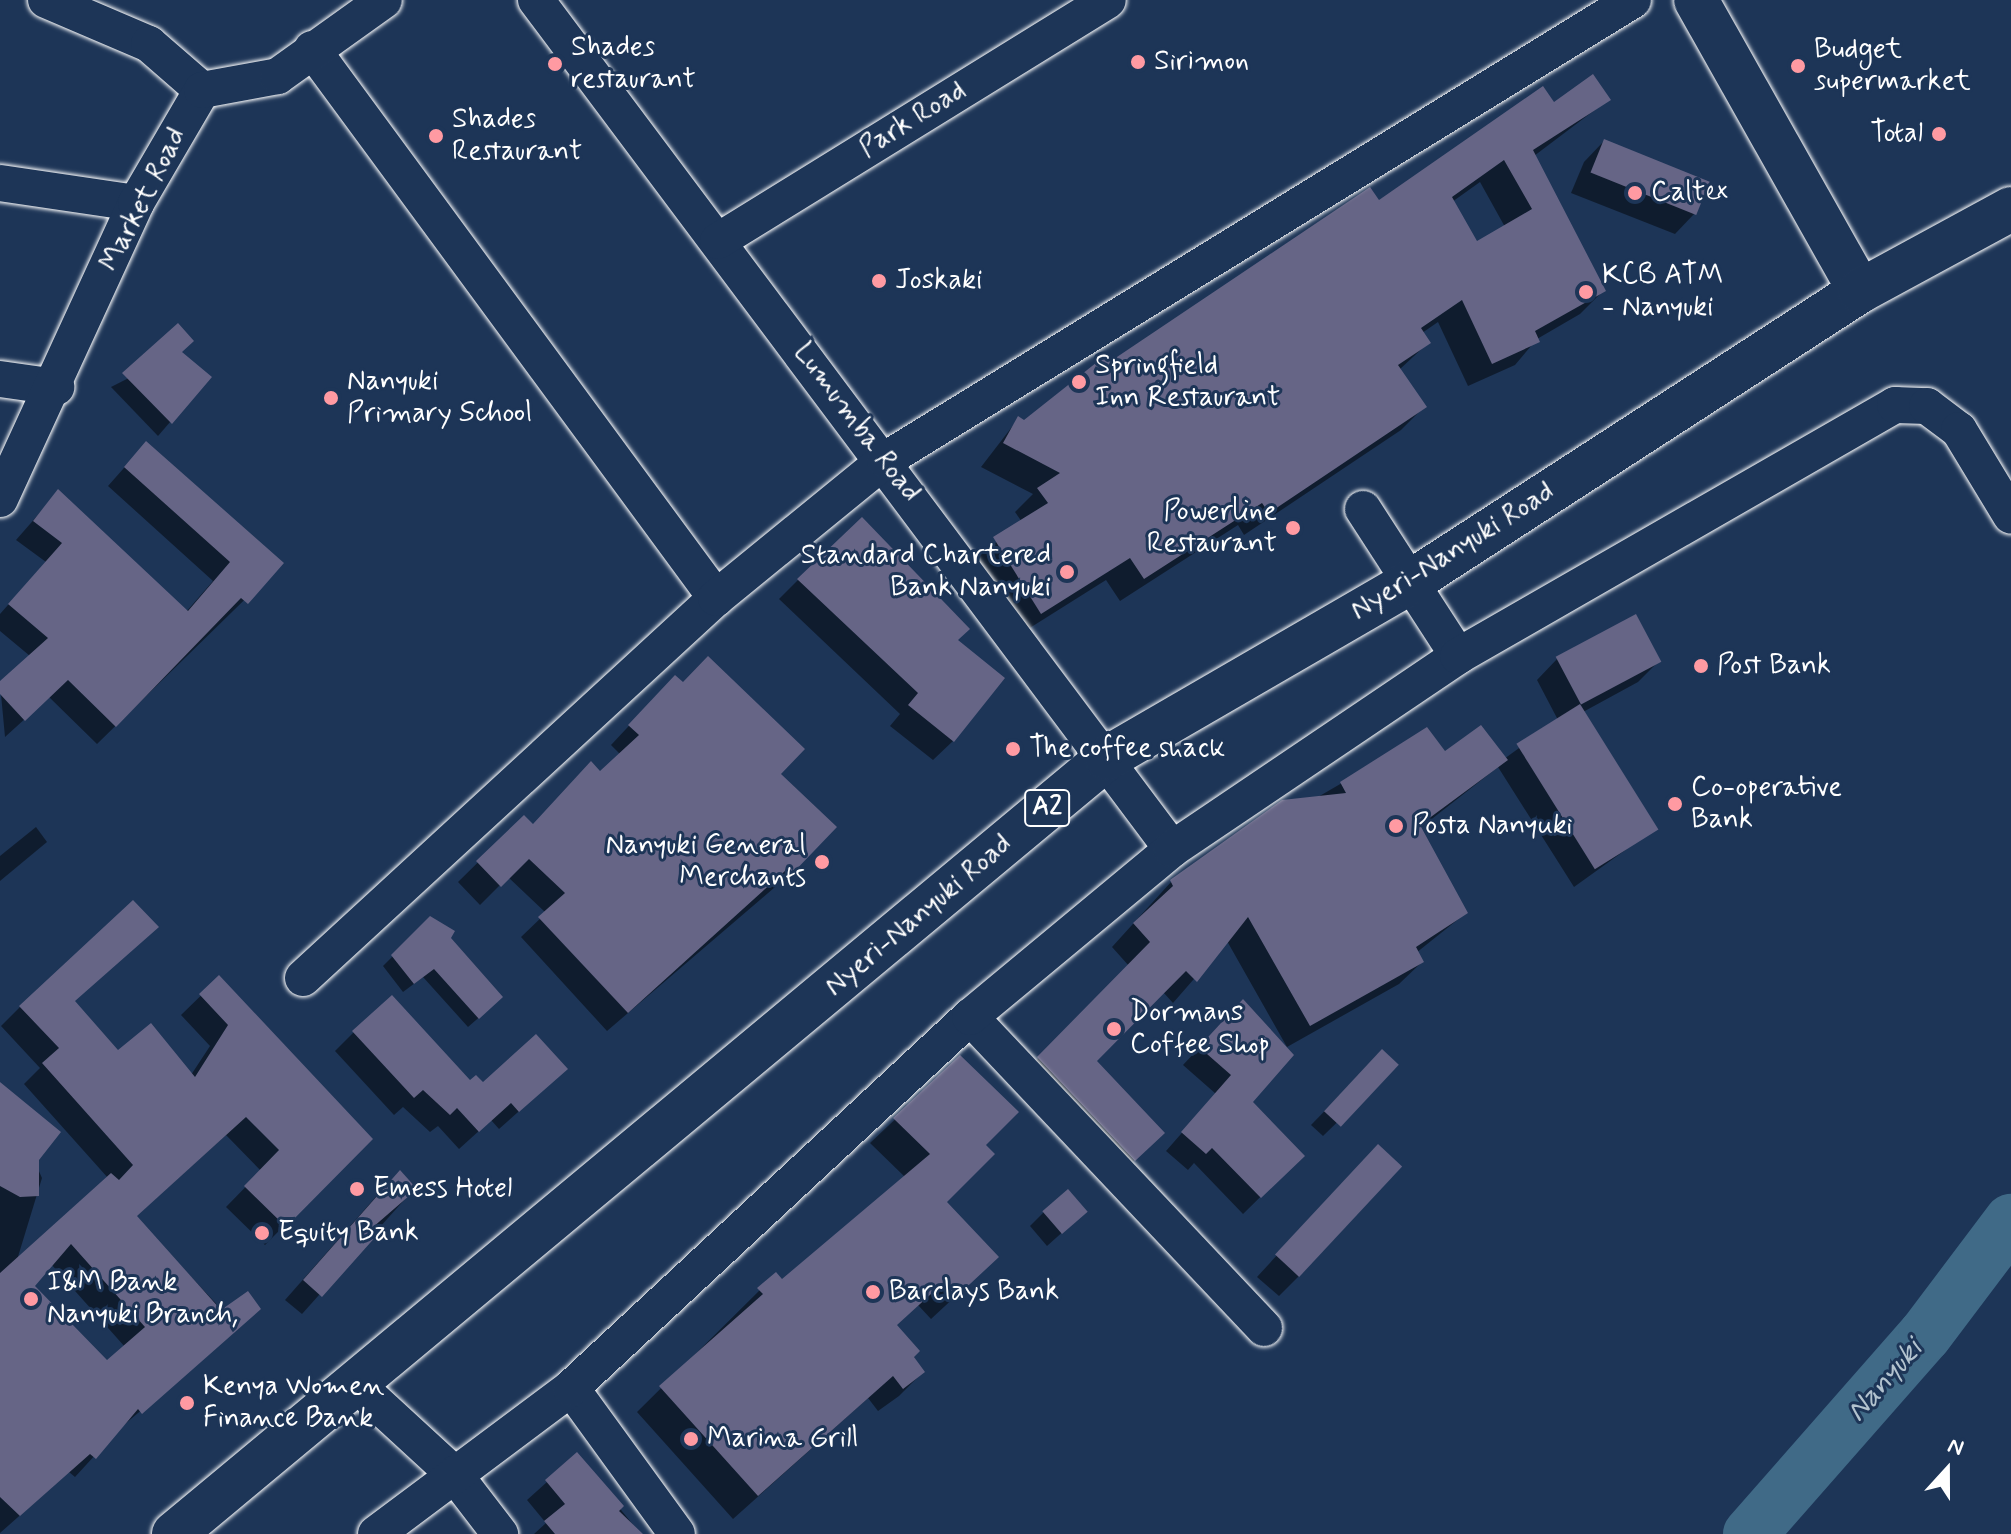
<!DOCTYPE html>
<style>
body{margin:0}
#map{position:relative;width:2011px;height:1534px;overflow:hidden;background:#1d3557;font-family:Mynerve,sans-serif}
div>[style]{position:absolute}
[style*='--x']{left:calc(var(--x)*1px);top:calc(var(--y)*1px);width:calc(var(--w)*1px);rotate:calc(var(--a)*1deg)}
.shadow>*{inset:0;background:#0007}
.river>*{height:54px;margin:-27px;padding:0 27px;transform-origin:27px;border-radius:27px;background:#406a87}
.building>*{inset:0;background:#666586;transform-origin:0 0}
.roads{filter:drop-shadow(0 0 2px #fff) drop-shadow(0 0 2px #fff)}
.street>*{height:36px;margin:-18px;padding:0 18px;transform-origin:18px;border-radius:18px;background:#1d3557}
.secondary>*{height:44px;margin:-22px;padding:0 22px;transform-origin:22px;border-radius:22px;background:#1d3557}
.highway>*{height:44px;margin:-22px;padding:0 22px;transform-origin:22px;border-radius:22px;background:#1d3557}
.dots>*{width:22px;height:22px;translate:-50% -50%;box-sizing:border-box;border:4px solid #1d3557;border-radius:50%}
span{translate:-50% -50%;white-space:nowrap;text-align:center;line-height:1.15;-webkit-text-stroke:6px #1d3557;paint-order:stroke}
.shield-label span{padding:2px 6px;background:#1d3557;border:2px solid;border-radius:6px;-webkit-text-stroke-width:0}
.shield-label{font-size:26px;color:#fff;font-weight:700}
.poi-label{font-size:28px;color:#fff}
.left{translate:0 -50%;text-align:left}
.right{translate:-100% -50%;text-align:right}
.street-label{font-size:28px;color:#fff}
.water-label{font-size:30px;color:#b3c3cf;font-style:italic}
.north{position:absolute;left:1907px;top:1430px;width:80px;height:80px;-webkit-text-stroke:6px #1d3557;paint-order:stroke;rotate:21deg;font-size:22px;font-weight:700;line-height:32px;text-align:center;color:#fff}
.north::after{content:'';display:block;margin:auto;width:28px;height:36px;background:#fff;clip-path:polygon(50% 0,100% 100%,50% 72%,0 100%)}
</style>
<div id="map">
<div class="shadow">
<div style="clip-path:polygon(evenodd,1608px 100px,1534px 156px,1604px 290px,1580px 314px,1537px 339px,1515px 365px,1468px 386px,1438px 322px,1422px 333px,1428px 343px,1399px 370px,1424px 407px,1401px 430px,1244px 535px,1238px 525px,1120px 601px,1106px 580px,1017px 636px,971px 562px,1022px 522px,1015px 512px,1033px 494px,981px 467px,1018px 419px,1024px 422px,1110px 363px,1553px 104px,1608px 100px,1480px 182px,1505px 227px,1476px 244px,1452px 202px,1480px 182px)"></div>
<div style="clip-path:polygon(1604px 141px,1695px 213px,1675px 234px,1571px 193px,1584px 162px)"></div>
<div style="clip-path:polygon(180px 352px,209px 377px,158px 436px,111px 387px)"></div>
<div style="clip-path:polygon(146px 443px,281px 564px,97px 744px,49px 697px,5px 737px,0 684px,30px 656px,0 631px,0 614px,46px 562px,16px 540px,58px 492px,186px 612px,213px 581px,108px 486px)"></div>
<div style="clip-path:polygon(798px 580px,956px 641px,953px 741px,933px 760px,890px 726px,900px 714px,779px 599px)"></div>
<div style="clip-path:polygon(1557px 659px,1659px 661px,1638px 682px,1583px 712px,1656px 828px,1574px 887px,1498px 767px,1419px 829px,1466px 913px,1416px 953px,1422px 962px,1399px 984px,1287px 1047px,1227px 941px,1173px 1003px,1163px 992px,1094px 1061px,1162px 1133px,1112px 1182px,1016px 1081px,1129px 966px,1112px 947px,1171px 882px,1342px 783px,1444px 754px,1504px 759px,1558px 720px,1537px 680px)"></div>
<div style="clip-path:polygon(656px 697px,778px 774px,789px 875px,607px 1031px,521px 937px,546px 913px,508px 877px,480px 905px,458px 882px,524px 817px,532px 826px,621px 755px,611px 745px)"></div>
<div style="clip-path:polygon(36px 827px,47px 842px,0 881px,0 856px)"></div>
<div style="clip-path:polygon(430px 919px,491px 1007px,468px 1027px,423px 977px,403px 992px,383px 966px)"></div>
<div style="clip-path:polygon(evenodd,219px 978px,370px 1139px,265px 1245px,226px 1207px,261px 1171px,226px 1135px,135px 1217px,239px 1328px,119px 1429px,75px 1477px,69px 1472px,0 1533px,0 1085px,42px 1178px,17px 1260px,108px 1178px,24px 1084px,40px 1068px,1px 1026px,20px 1007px,73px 1002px,118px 1053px,191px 1075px,210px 1046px,181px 1015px,219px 978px,51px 1264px,125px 1347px,107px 1363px,32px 1286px,51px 1264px)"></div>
<div style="clip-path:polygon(1226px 1019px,1250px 1102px,1302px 1156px,1243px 1214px,1194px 1163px,1188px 1170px,1166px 1151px,1216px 1094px,1183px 1065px)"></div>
<div style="clip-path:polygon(354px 1032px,470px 1083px,546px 1087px,499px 1129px,491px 1120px,459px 1149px,438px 1126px,430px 1132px,403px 1107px,394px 1115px,335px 1051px)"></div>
<div style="clip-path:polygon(1382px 1052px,1396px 1065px,1323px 1136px,1311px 1125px)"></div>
<div style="clip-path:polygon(960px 1058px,983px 1145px,944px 1202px,972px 1281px,931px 1319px,918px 1305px,895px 1326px,923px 1372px,899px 1396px,878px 1411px,868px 1398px,733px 1519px,637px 1412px,775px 1275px,782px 1282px,906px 1178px,870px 1143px)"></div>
<div style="clip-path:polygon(1358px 1167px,1299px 1276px,1279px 1296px,1257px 1277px)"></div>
<div style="clip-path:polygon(414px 1189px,302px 1314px,285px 1300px,381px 1191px)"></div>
<div style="clip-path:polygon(1044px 1212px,1085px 1212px,1047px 1246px,1030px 1226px)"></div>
<div style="clip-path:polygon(577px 1455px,638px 1531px,636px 1534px,534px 1534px,546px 1523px,527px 1500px)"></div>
</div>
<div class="river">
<div style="--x:1750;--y:1534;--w:265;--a:-48.7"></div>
<div style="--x:1925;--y:1335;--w:143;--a:-53"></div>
</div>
<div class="building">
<div style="clip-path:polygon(evenodd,1593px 74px,1611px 100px,1533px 150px,1606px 291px,1535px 331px,1540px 342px,1492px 364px,1462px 300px,1421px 328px,1431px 343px,1398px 365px,1427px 407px,1269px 513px,1262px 503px,1144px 579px,1130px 558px,1041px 614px,993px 537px,1048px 503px,1037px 488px,1060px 473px,1003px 443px,1018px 416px,1024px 420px,1106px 355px,1111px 361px,1370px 187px,1379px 200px,1543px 86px,1554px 102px,1593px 74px,1504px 160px,1532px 209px,1477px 241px,1452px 197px,1504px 160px)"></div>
<div style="left:1604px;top:139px;width:114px;height:36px;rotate:22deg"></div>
<div style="clip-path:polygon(178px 323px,194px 341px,182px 352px,212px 377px,172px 424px,122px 373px)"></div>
<div style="clip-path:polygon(146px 441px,284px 563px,248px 604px,241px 598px,116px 727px,68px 680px,25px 721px,0 694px,0 681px,48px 638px,8px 604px,62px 543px,33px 521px,58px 489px,188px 611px,230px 562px,124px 467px)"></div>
<div style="clip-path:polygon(862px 517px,970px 629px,958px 640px,1005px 678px,954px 742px,908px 705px,918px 693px,797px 579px)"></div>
<div style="left:1636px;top:614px;width:54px;height:91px;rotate:62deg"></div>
<div style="clip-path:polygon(708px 656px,805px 749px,781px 774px,837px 827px,790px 876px,785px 871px,628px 1013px,538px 917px,565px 893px,529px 859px,501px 887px,476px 861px,524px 815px,533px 824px,591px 761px,600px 771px,639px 735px,628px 725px,675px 675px,683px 682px)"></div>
<div style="left:1580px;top:704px;width:148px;height:75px;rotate:58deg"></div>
<div style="clip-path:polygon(1481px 725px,1508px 760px,1420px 825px,1468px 913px,1416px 947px,1424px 962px,1310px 1026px,1248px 917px,1197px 982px,1186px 971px,1097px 1061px,1165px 1133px,1135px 1161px,1037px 1057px,1150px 942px,1133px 923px,1173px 886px,1170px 880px,1282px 800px,1346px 793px,1340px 782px,1427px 727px,1445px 751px)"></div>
<div style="clip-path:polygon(evenodd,133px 900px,159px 927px,75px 1001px,118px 1050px,151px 1023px,195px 1077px,228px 1025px,199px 994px,219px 975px,373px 1139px,286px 1227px,244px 1186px,279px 1150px,246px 1117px,137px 1216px,221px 1310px,248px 1291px,261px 1309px,142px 1414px,138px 1409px,96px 1459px,90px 1454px,20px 1516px,0 1497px,0 1273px,111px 1173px,119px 1180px,133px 1165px,42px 1063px,59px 1048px,19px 1006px,133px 900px,71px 1244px,145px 1327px,107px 1360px,35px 1286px,71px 1244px)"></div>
<div style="clip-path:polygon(430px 916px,455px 931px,451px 938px,503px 997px,479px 1019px,434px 969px,414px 984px,391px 955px)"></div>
<div style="clip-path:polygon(392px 995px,470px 1080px,476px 1075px,483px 1082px,536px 1034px,568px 1069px,519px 1112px,511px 1103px,479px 1132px,457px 1108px,450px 1115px,423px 1090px,414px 1098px,352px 1031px)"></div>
<div style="clip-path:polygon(1243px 999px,1294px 1055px,1253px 1102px,1305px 1156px,1261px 1198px,1212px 1148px,1206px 1154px,1181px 1132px,1231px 1075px,1199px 1047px)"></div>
<div style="left:1382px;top:1049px;width:23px;height:85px;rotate:43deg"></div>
<div style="clip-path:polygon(960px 1055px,1019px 1112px,986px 1145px,995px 1154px,947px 1202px,999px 1257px,956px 1297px,943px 1283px,897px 1325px,920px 1351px,914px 1357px,925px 1372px,903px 1389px,893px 1376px,758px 1496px,659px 1386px,763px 1294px,757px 1288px,776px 1272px,782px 1279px,930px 1154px,893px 1118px)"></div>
<div style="clip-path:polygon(0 1082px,61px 1132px,39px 1160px,39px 1196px,20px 1197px,0 1186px)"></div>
<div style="left:1378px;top:1144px;width:33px;height:151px;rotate:43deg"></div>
<div style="clip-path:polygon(400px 1170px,417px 1189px,372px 1228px,378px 1234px,322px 1297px,303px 1280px)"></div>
<div style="left:1068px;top:1189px;width:30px;height:34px;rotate:49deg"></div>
<div style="clip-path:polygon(577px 1452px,624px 1506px,619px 1511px,643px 1534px,555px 1534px,544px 1521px,565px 1504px,545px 1480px)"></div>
</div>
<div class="roads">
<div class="street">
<div style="--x:46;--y:0;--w:112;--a:23.1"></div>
<div style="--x:149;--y:44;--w:70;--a:41"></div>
<div style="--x:536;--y:0;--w:1061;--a:53.16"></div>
<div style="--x:312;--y:49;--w:682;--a:53.65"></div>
<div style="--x:0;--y:183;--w:137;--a:8.4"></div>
<div style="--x:718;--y:241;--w:458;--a:-31.7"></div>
<div style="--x:0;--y:379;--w:57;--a:8.1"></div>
<div style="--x:0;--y:499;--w:326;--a:-65.3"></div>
<div style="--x:136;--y:203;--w:131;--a:-59.7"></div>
<div style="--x:202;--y:90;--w:77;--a:-10.4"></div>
<div style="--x:278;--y:76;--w:130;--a:-35.6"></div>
<div style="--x:1363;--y:509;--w:175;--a:57.1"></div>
<div style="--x:303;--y:978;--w:561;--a:-42.62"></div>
<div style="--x:716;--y:598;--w:218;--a:-39.2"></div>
<div style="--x:885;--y:460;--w:878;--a:-31.59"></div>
<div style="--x:970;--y:1017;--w:428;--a:46.6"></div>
<div style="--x:356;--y:1384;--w:133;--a:42.6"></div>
<div style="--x:454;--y:1474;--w:76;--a:52.5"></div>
<div style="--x:571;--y:1388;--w:180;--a:54"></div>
<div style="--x:376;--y:1534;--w:244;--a:-36.8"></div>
<div style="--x:571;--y:1388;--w:545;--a:-42.92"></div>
<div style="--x:970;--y:1017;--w:263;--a:-39.7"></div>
<div style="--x:1172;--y:849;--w:345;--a:-34"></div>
<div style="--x:1458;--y:656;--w:504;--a:-29.87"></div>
<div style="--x:1895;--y:405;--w:32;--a:2"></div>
<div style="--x:1927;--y:406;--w:40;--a:37"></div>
<div style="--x:1959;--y:430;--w:100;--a:58.8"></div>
</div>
<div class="secondary">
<div style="--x:1696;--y:0;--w:334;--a:60.6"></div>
</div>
<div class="highway">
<div style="--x:174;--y:1534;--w:1214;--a:-39.75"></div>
<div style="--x:1107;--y:758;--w:345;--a:-30.1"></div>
<div style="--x:1406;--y:585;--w:541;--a:-32.93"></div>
<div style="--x:1860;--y:291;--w:172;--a:-28.5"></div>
</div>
</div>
<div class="dots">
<div style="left:1138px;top:62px;background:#ff9aa2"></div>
<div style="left:555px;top:64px;background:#ff9aa2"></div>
<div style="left:1798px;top:66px;background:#ff9aa2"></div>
<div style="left:1939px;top:134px;background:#ff9aa2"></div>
<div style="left:436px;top:136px;background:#ff9aa2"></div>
<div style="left:1635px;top:193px;background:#ff9aa2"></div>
<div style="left:879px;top:281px;background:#ff9aa2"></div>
<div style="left:1586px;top:292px;background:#ff9aa2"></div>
<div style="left:1079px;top:382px;background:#ff9aa2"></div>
<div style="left:331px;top:398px;background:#ff9aa2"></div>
<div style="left:1293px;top:528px;background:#ff9aa2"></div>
<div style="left:1067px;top:572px;background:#ff9aa2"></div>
<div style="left:1701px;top:666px;background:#ff9aa2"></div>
<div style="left:1013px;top:749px;background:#ff9aa2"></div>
<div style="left:1675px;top:804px;background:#ff9aa2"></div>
<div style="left:1396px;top:826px;background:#ff9aa2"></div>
<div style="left:822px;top:862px;background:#ff9aa2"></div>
<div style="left:1114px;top:1029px;background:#ff9aa2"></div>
<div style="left:357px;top:1189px;background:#ff9aa2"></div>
<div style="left:262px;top:1233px;background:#ff9aa2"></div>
<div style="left:873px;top:1292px;background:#ff9aa2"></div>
<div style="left:31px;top:1299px;background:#ff9aa2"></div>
<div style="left:187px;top:1403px;background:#ff9aa2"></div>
<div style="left:691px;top:1439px;background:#ff9aa2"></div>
</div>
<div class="shield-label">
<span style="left:1047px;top:808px">A2</span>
</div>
<div class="poi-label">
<span class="left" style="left:571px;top:64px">Shades<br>restaurant</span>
<span class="left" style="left:1814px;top:66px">Budget<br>supermarket</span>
<span class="left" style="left:1154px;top:62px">Sirimon</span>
<span class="left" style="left:452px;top:136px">Shades<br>Restaurant</span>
<span class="right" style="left:1923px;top:134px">Total</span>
<span class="left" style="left:1651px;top:193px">Caltex</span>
<span class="left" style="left:1602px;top:292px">KCB ATM<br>- Nanyuki</span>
<span class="left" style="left:895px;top:281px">Joskaki</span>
<span class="left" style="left:1095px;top:382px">Springfield<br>Inn Restaurant</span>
<span class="left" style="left:347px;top:398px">Nanyuki<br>Primary School</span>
<span class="right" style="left:1277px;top:528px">Powerline<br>Restaurant</span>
<span class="right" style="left:1051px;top:572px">Standard Chartered<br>Bank Nanyuki</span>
<span class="left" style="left:1717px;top:666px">Post Bank</span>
<span class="left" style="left:1029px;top:749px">The coffee shack</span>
<span class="left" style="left:1691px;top:804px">Co-operative<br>Bank</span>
<span class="left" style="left:1412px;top:826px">Posta Nanyuki</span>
<span class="right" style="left:806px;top:862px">Nanyuki General<br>Merchants</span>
<span class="left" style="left:1130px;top:1029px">Dormans<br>Coffee Shop</span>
<span class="left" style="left:373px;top:1189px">Emess Hotel</span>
<span class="left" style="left:278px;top:1233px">Equity Bank</span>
<span class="left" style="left:47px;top:1299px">I&amp;M Bank<br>Nanyuki Branch,</span>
<span class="left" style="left:889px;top:1292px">Barclays Bank</span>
<span class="left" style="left:203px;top:1403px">Kenya Women<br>Finance Bank</span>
<span class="left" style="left:707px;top:1439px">Marina Grill</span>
</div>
<div class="street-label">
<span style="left:913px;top:120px;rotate:-32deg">Park Road</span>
<span style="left:144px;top:200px;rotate:-63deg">Market Road</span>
<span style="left:856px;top:423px;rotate:53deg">Lumumba Road</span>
<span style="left:1453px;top:552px;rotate:-32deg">Nyeri-Nanyuki Road</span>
<span style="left:919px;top:916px;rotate:-40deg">Nyeri-Nanyuki Road</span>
</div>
<div class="water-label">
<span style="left:1885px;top:1381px;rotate:-49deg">Nanyuki</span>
</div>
<div class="north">N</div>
</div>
